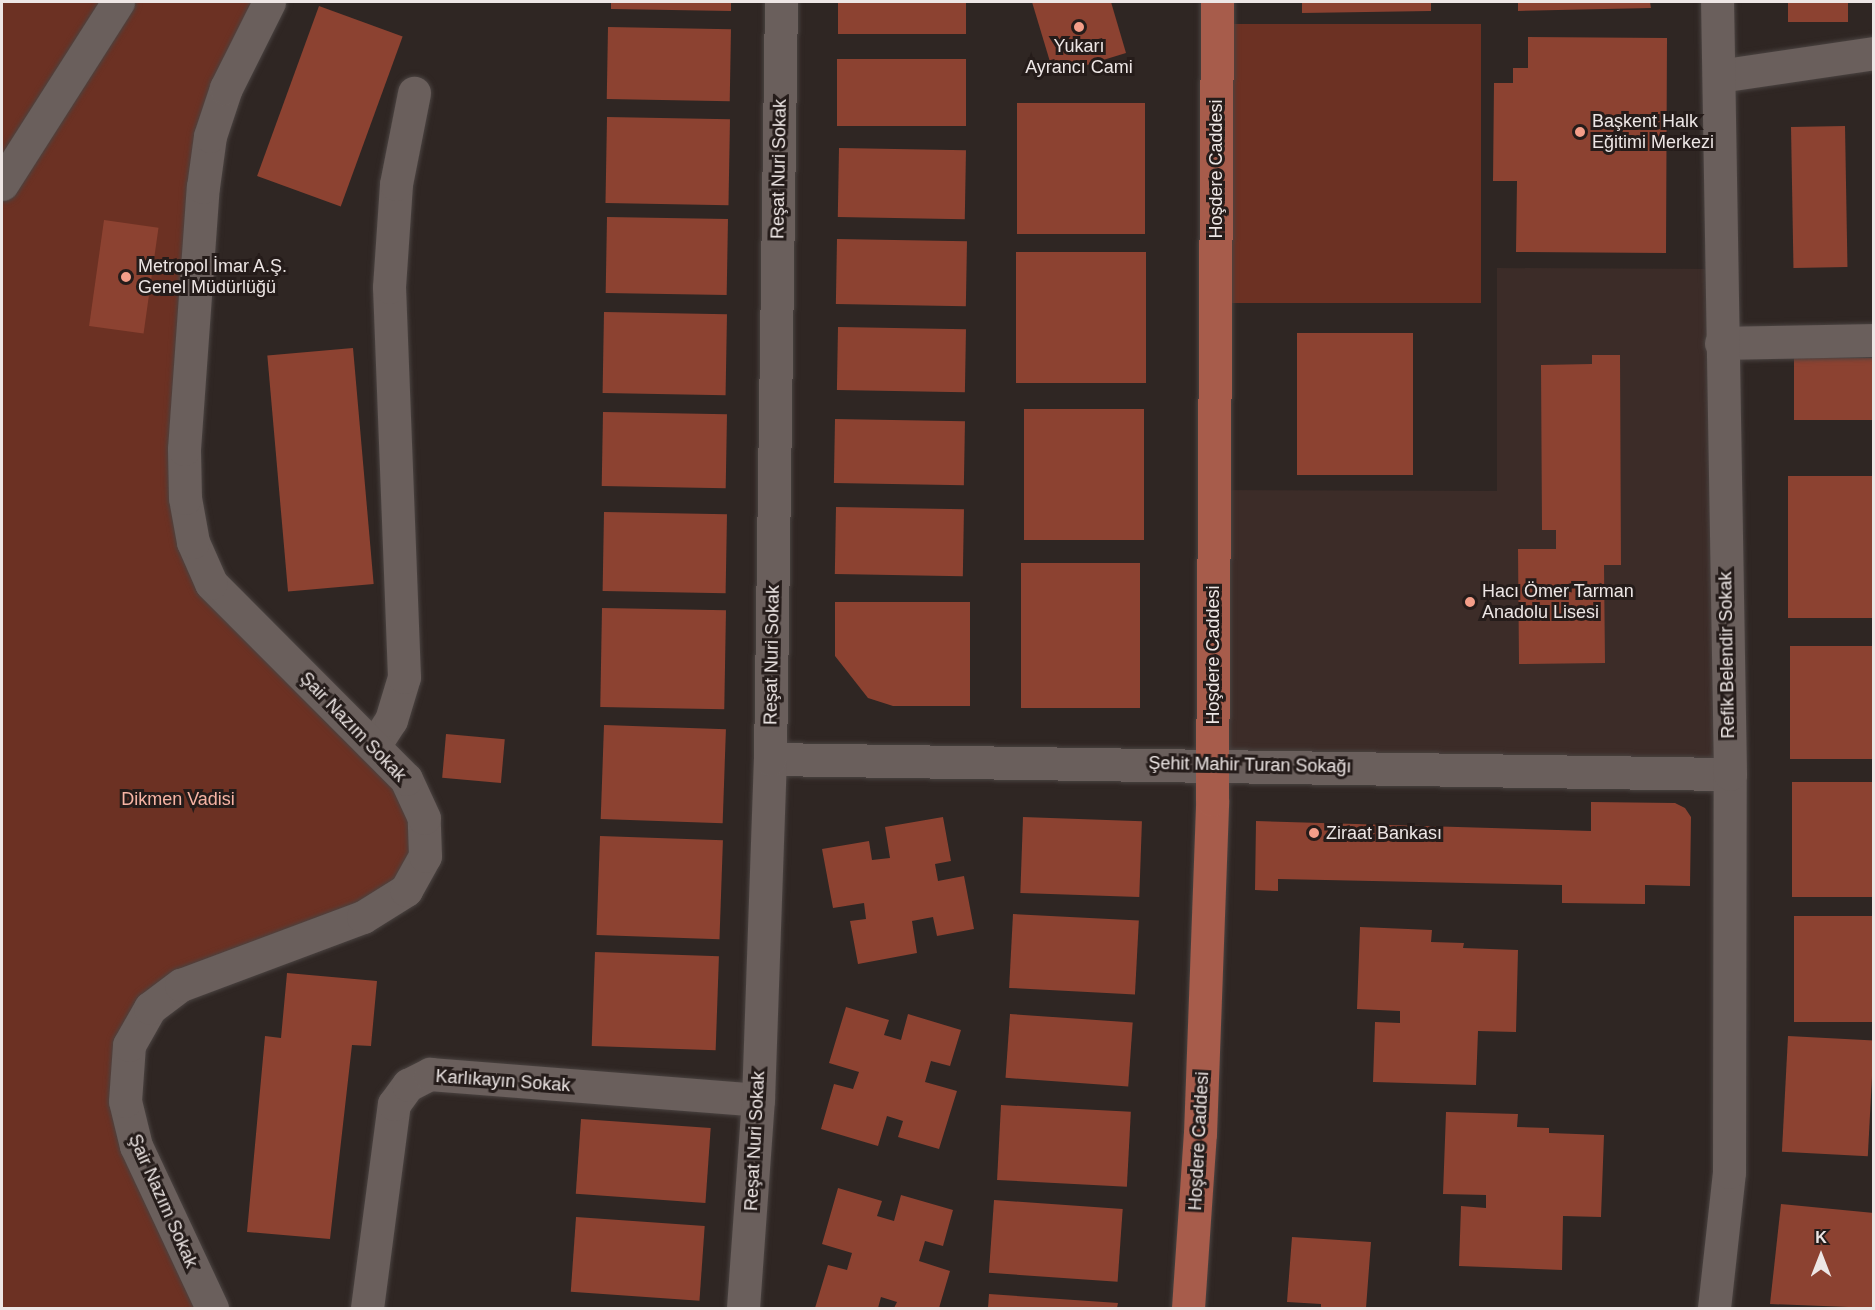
<!DOCTYPE html>
<meta charset="utf-8">
<style>
body{margin:0}
#map{position:relative;width:1875px;height:1310px;overflow:hidden;background:#2f2623;font-family:Helvetica,sans-serif}
div>[style]{position:absolute}
[style*='--x']{left:calc(var(--x)*1px);top:calc(var(--y)*1px);width:calc(var(--w)*1px);rotate:calc(var(--a)*1deg)}
.built>*{inset:0;background:#3c2c28}
.green>*{inset:0;background:#6c3123;transform-origin:0 0}
.building>*{inset:0;background:#8c4231;transform-origin:0 0}
.roads{filter:drop-shadow(0 0 2px #4a4341) drop-shadow(0 0 2px #4a4341)}
.minor>*{height:33px;margin:-16.5px;padding:0 16.5px;transform-origin:16.5px;border-radius:16.5px;background:#6a5f5c}
.major>*{height:33px;margin:-16.5px;padding:0 16.5px;transform-origin:16.5px;border-radius:16.5px;background:#a75c4b}
.dots>*{width:16px;height:16px;translate:-50% -50%;box-sizing:border-box;border:3px solid #251c1a;border-radius:50%}
span{translate:-50% -50%;white-space:nowrap;text-align:center;line-height:1.15;-webkit-text-stroke:6px #251c1a;paint-order:stroke}
.poi-label{font-size:18px;color:#ede6e5}
.left{translate:0 -50%;text-align:left}
.street-label{font-size:18px;color:#ede6e5}
.park-label{font-size:18px;color:#f6b4a4}
.frame{position:absolute;inset:0;border:3px solid #ede6e5;pointer-events:none}
.north{position:absolute;left:1791px;top:1226px;width:60px;height:60px;-webkit-text-stroke:4px #251c1a;paint-order:stroke;rotate:0deg;font-size:16px;font-weight:700;line-height:24px;text-align:center;color:#ede6e5}
.north::after{content:'';display:block;margin:auto;width:21px;height:27px;background:#ede6e5;clip-path:polygon(50% 0,100% 100%,50% 72%,0 100%)}
</style>
<div id="map">
<div class="built">
<div style="clip-path:polygon(1497px 268px,1720px 269px,1730px 774px,1212px 766px,1214px 490px,1497px 491px)"></div>
</div>
<div class="green">
<div style="clip-path:polygon(2px 2px,269px 2px,226px 88px,193px 542px,424px 818px,406px 890px,150px 1008px,125px 1101px,212px 1308px,2px 1308px)"></div>
<div style="left:1481px;top:24px;width:279px;height:264px;rotate:90deg"></div>
</div>
<div class="building">
<div style="clip-path:polygon(611px 2px,731px 2px,731px 11px,611px 9px)"></div>
<div style="left:838px;top:2px;width:128px;height:32px"></div>
<div style="clip-path:polygon(1032px 2px,1111px 2px,1126px 53px,1054px 75px)"></div>
<div style="clip-path:polygon(1302px 2px,1431px 2px,1431px 11px,1302px 13px)"></div>
<div style="clip-path:polygon(1518px 2px,1650px 2px,1651px 8px,1518px 11px)"></div>
<div style="left:1788px;top:2px;width:60px;height:20px"></div>
<div style="left:319px;top:6px;width:89px;height:181px;rotate:20deg"></div>
<div style="left:608px;top:27px;width:123px;height:72px;rotate:1deg"></div>
<div style="clip-path:polygon(1528px 37px,1667px 38px,1666px 253px,1516px 252px,1517px 181px,1493px 181px,1494px 83px,1513px 83px,1513px 68px,1528px 68px)"></div>
<div style="left:966px;top:59px;width:67px;height:129px;rotate:90deg"></div>
<div style="left:1017px;top:103px;width:128px;height:131px"></div>
<div style="left:607px;top:117px;width:123px;height:86px;rotate:1deg"></div>
<div style="left:1845px;top:126px;width:141px;height:54px;rotate:89deg"></div>
<div style="left:839px;top:148px;width:127px;height:69px;rotate:1deg"></div>
<div style="left:607px;top:217px;width:121px;height:76px;rotate:1deg"></div>
<div style="left:104px;top:220px;width:55px;height:107px;rotate:8deg"></div>
<div style="left:837px;top:239px;width:130px;height:65px;rotate:1deg"></div>
<div style="left:1146px;top:252px;width:131px;height:130px;rotate:90deg"></div>
<div style="left:604px;top:312px;width:123px;height:81px;rotate:1deg"></div>
<div style="left:838px;top:327px;width:128px;height:63px;rotate:1deg"></div>
<div style="left:1297px;top:333px;width:116px;height:142px"></div>
<div style="left:353px;top:348px;width:237px;height:86px;rotate:85deg"></div>
<div style="clip-path:polygon(1592px 355px,1620px 355px,1621px 565px,1604px 565px,1605px 663px,1519px 664px,1518px 549px,1556px 549px,1556px 530px,1542px 530px,1541px 365px,1592px 364px)"></div>
<div style="left:1794px;top:358px;width:80px;height:62px"></div>
<div style="left:1144px;top:409px;width:131px;height:120px;rotate:90deg"></div>
<div style="left:603px;top:412px;width:124px;height:74px;rotate:1deg"></div>
<div style="left:835px;top:419px;width:130px;height:64px;rotate:1deg"></div>
<div style="left:1874px;top:476px;width:142px;height:86px;rotate:90deg"></div>
<div style="left:836px;top:507px;width:128px;height:67px;rotate:1deg"></div>
<div style="left:604px;top:512px;width:123px;height:79px;rotate:1deg"></div>
<div style="left:1021px;top:563px;width:119px;height:145px"></div>
<div style="clip-path:polygon(835px 602px,970px 602px,970px 706px,893px 706px,868px 698px,835px 656px)"></div>
<div style="left:602px;top:608px;width:124px;height:99px;rotate:1deg"></div>
<div style="left:1874px;top:646px;width:113px;height:84px;rotate:90deg"></div>
<div style="left:604px;top:725px;width:122px;height:94px;rotate:2deg"></div>
<div style="left:446px;top:734px;width:59px;height:44px;rotate:5deg"></div>
<div style="left:1874px;top:782px;width:115px;height:82px;rotate:90deg"></div>
<div style="clip-path:polygon(1591px 802px,1675px 803px,1685px 808px,1691px 817px,1690px 886px,1645px 885px,1645px 904px,1562px 903px,1562px 885px,1278px 879px,1278px 891px,1255px 890px,1256px 821px,1591px 831px)"></div>
<div style="clip-path:polygon(943px 817px,951px 861px,935px 864px,938px 881px,964px 876px,974px 929px,937px 936px,933px 917px,912px 921px,917px 953px,858px 964px,850px 921px,866px 919px,864px 903px,833px 908px,822px 849px,869px 841px,872px 860px,890px 858px,885px 827px)"></div>
<div style="left:1023px;top:817px;width:119px;height:76px;rotate:2deg"></div>
<div style="left:600px;top:836px;width:123px;height:99px;rotate:2deg"></div>
<div style="left:1013px;top:914px;width:126px;height:74px;rotate:3deg"></div>
<div style="left:1794px;top:916px;width:80px;height:106px"></div>
<div style="clip-path:polygon(1360px 927px,1432px 930px,1431px 942px,1464px 943px,1463px 948px,1518px 950px,1516px 1032px,1478px 1031px,1476px 1085px,1373px 1082px,1375px 1022px,1400px 1023px,1400px 1011px,1357px 1009px)"></div>
<div style="left:595px;top:952px;width:124px;height:94px;rotate:2deg"></div>
<div style="clip-path:polygon(287px 973px,377px 981px,371px 1046px,352px 1045px,330px 1239px,247px 1232px,265px 1036px,281px 1038px)"></div>
<div style="clip-path:polygon(846px 1007px,889px 1020px,884px 1035px,901px 1040px,908px 1014px,961px 1030px,950px 1066px,931px 1061px,925px 1082px,957px 1091px,939px 1149px,898px 1137px,903px 1121px,887px 1116px,878px 1146px,821px 1129px,834px 1084px,853px 1089px,859px 1072px,829px 1063px)"></div>
<div style="left:1010px;top:1014px;width:123px;height:64px;rotate:4deg"></div>
<div style="left:1788px;top:1036px;width:86px;height:116px;rotate:3deg"></div>
<div style="left:1001px;top:1105px;width:130px;height:75px;rotate:3deg"></div>
<div style="clip-path:polygon(1446px 1112px,1518px 1114px,1517px 1127px,1549px 1128px,1549px 1133px,1604px 1135px,1601px 1217px,1563px 1216px,1562px 1270px,1459px 1266px,1461px 1206px,1486px 1208px,1486px 1195px,1443px 1194px)"></div>
<div style="left:581px;top:1119px;width:130px;height:75px;rotate:4deg"></div>
<div style="clip-path:polygon(838px 1188px,882px 1201px,877px 1216px,894px 1221px,901px 1195px,953px 1210px,943px 1246px,925px 1241px,919px 1261px,950px 1271px,939px 1308px,894px 1308px,897px 1302px,881px 1297px,878px 1308px,815px 1308px,828px 1265px,847px 1270px,852px 1253px,822px 1244px)"></div>
<div style="left:994px;top:1200px;width:129px;height:73px;rotate:4deg"></div>
<div style="clip-path:polygon(1781px 1204px,1874px 1213px,1874px 1308px,1770px 1304px)"></div>
<div style="left:576px;top:1217px;width:129px;height:75px;rotate:4deg"></div>
<div style="clip-path:polygon(1292px 1237px,1371px 1242px,1366px 1308px,1321px 1308px,1321px 1304px,1287px 1302px)"></div>
<div style="clip-path:polygon(989px 1294px,1118px 1303px,1117px 1308px,988px 1308px)"></div>
</div>
<div class="roads">
<div class="minor">
<div style="--x:1719;--y:76;--w:157;--a:-8.4"></div>
<div style="--x:2;--y:184;--w:216;--a:-57.5"></div>
<div style="--x:1721;--y:343;--w:153;--a:-1.1"></div>
<div style="--x:374;--y:746;--w:31;--a:-57"></div>
<div style="--x:391;--y:720;--w:45;--a:-73.2"></div>
<div style="--x:404;--y:677;--w:390;--a:-92.2"></div>
<div style="--x:389;--y:287;--w:103;--a:-86.1"></div>
<div style="--x:396;--y:184;--w:93;--a:-78.8"></div>
<div style="--x:770;--y:759;--w:960;--a:0.9"></div>
<div style="--x:212;--y:1308;--w:179;--a:-115.1"></div>
<div style="--x:136;--y:1146;--w:46;--a:-103.7"></div>
<div style="--x:125;--y:1101;--w:56;--a:-85.9"></div>
<div style="--x:129;--y:1045;--w:43;--a:-60.4"></div>
<div style="--x:150;--y:1008;--w:39;--a:-37"></div>
<div style="--x:181;--y:985;--w:194;--a:-20.5"></div>
<div style="--x:363;--y:917;--w:51;--a:-32.1"></div>
<div style="--x:406;--y:890;--w:39;--a:-61"></div>
<div style="--x:425;--y:856;--w:38;--a:-92"></div>
<div style="--x:424;--y:818;--w:43;--a:-114.8"></div>
<div style="--x:406;--y:779;--w:276;--a:-134.9"></div>
<div style="--x:211;--y:583;--w:45;--a:-113.7"></div>
<div style="--x:193;--y:542;--w:45;--a:-100.3"></div>
<div style="--x:185;--y:498;--w:49;--a:-91.2"></div>
<div style="--x:184;--y:449;--w:263;--a:-85.9"></div>
<div style="--x:203;--y:187;--w:51;--a:-82.2"></div>
<div style="--x:210;--y:136;--w:51;--a:-71.6"></div>
<div style="--x:226;--y:88;--w:96;--a:-63.4"></div>
<div style="--x:367;--y:1308;--w:206;--a:-82.5"></div>
<div style="--x:394;--y:1104;--w:24;--a:-54"></div>
<div style="--x:408;--y:1085;--w:25;--a:-27"></div>
<div style="--x:430;--y:1074;--w:329;--a:4.5"></div>
<div style="--x:743;--y:1308;--w:209;--a:-85.9"></div>
<div style="--x:758;--y:1100;--w:341;--a:-88"></div>
<div style="--x:770;--y:759;--w:757;--a:-89.17"></div>
<div style="--x:1714;--y:1308;--w:137;--a:-83.7"></div>
<div style="--x:1729;--y:1172;--w:398;--a:-89.9"></div>
<div style="--x:1730;--y:774;--w:772;--a:-90.96"></div>
</div>
<div class="major">
<div style="--x:1188;--y:1308;--w:174;--a:-86.1"></div>
<div style="--x:1200;--y:1134;--w:334;--a:-87.9"></div>
<div style="--x:1212;--y:800;--w:798;--a:-89.64"></div>
</div>
</div>
<div class="dots">
<div style="left:1079px;top:27px;background:#f49e89"></div>
<div style="left:1580px;top:132px;background:#f49e89"></div>
<div style="left:126px;top:277px;background:#f49e89"></div>
<div style="left:1470px;top:602px;background:#f49e89"></div>
<div style="left:1314px;top:833px;background:#f49e89"></div>
</div>
<div class="poi-label">
<span style="left:1079px;top:57px">Yukarı<br>Ayrancı Cami</span>
<span class="left" style="left:1592px;top:132px">Başkent Halk<br>Eğitimi Merkezi</span>
<span class="left" style="left:138px;top:277px">Metropol İmar A.Ş.<br>Genel Müdürlüğü</span>
<span class="left" style="left:1482px;top:602px">Hacı Ömer Tarman<br>Anadolu Lisesi</span>
<span class="left" style="left:1326px;top:833px">Ziraat Bankası</span>
</div>
<div class="street-label">
<span style="left:779px;top:169px;rotate:-89deg">Reşat Nuri Sokak</span>
<span style="left:1216px;top:169px;rotate:-90deg">Hoşdere Caddesi</span>
<span style="left:772px;top:655px;rotate:-89deg">Reşat Nuri Sokak</span>
<span style="left:1213px;top:655px;rotate:-90deg">Hoşdere Caddesi</span>
<span style="left:1727px;top:655px;rotate:-91deg">Refik Belendir Sokak</span>
<span style="left:353px;top:727px;rotate:46deg">Şair Nazım Sokak</span>
<span style="left:1250px;top:765px;rotate:1deg">Şehit Mahir Turan Sokağı</span>
<span style="left:503px;top:1081px;rotate:4deg">Karlıkayın Sokak</span>
<span style="left:755px;top:1141px;rotate:-87deg">Reşat Nuri Sokak</span>
<span style="left:1199px;top:1141px;rotate:-87deg">Hoşdere Caddesi</span>
<span style="left:163px;top:1201px;rotate:66deg">Şair Nazım Sokak</span>
</div>
<div class="park-label">
<span style="left:178px;top:799px">Dikmen Vadisi</span>
</div>
<div class="frame"></div>
<div class="north">K</div>
</div>
